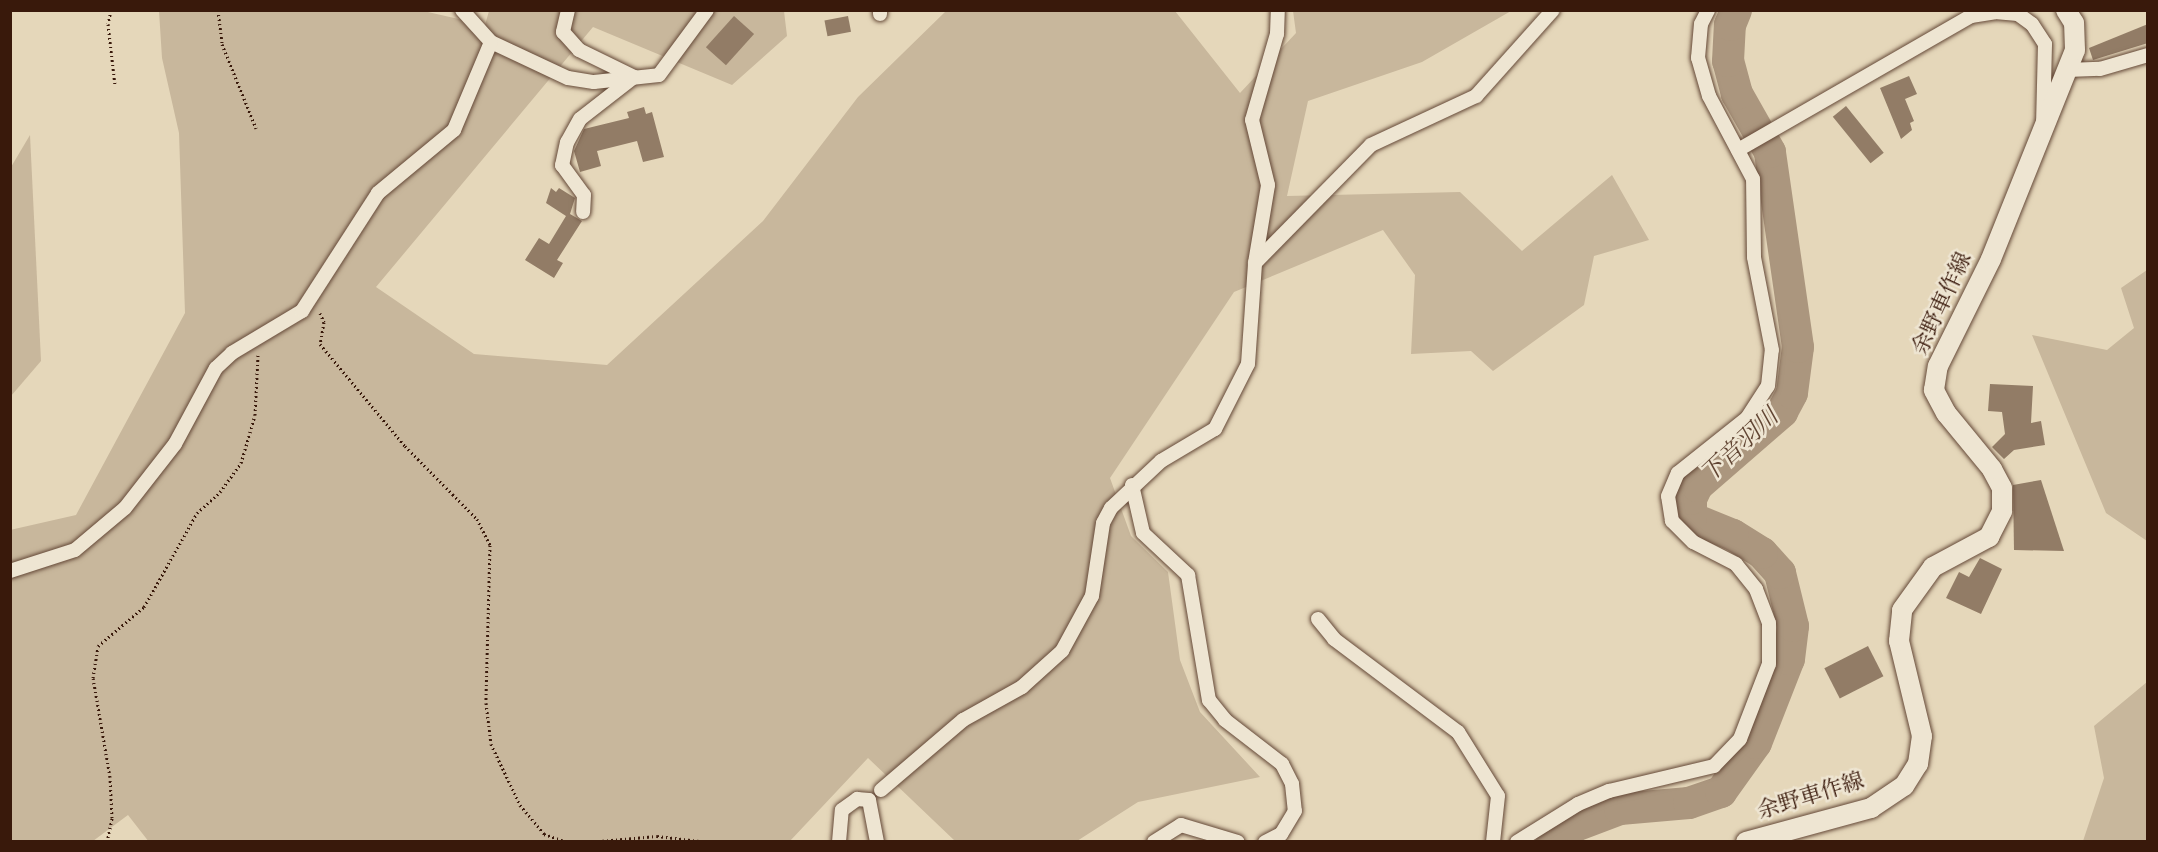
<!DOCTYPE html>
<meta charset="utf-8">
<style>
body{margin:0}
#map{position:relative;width:2158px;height:852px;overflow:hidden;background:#e5d7ba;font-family:"Old Standard TT","Noto Serif JP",serif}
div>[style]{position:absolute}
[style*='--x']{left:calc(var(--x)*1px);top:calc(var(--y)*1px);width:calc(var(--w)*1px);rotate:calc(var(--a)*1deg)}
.green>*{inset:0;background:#c8b79c}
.river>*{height:32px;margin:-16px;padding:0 16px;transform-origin:16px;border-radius:16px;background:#ab967e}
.building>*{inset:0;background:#927c66;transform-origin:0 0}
.path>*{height:3px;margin-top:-1.5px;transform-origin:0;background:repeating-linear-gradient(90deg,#39190b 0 1.5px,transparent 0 4.5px)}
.roads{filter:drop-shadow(0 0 2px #644837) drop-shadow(0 0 2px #644837)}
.minor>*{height:14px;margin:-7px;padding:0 7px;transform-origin:7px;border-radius:7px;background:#eee5d2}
.secondary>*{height:20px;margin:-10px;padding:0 10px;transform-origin:10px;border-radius:10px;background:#eee5d2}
span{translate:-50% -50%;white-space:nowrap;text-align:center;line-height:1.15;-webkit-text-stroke:5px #eee5d2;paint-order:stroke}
.street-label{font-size:22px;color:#39190b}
.water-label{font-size:24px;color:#614533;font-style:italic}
.frame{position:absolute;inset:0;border:12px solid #39190b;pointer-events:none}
</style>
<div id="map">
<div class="green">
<div style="clip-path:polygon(419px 10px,485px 25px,489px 11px,784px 11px,787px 36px,732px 85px,593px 27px,376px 287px,474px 354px,607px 365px,763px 221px,858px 97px,946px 11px,1175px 11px,1240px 93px,1296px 33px,1293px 11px,1511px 11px,1422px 62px,1308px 101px,1287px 196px,1460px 192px,1522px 251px,1612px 175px,1649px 240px,1594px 256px,1584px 305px,1493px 371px,1471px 351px,1411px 354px,1415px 275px,1383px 230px,1234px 292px,1110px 478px,1131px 536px,1168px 572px,1180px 660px,1200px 712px,1260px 777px,1138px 802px,1077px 841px,955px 841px,868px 758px,790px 841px,149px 842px,128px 815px,93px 841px,11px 841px,10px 530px,76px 515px,185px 313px,179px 133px,162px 58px,159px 11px)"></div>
<div style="clip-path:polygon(30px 135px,41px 361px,11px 396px,11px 167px)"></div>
<div style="clip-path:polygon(2147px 270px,2147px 541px,2106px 513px,2032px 335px,2107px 350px,2134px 328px,2121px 288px)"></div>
<div style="clip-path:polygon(2147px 682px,2147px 841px,2083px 841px,2104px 778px,2094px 726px)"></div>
</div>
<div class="river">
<div style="--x:1552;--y:842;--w:28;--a:-35"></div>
<div style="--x:1575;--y:826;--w:48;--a:-20.7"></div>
<div style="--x:1620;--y:809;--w:69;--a:-5"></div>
<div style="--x:1689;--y:803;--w:34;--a:-19"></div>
<div style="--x:1721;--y:792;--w:60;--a:-54.5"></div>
<div style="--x:1756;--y:743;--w:90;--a:-68.6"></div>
<div style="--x:1789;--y:659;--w:33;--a:-83"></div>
<div style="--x:1793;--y:626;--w:55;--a:-103.8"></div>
<div style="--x:1780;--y:573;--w:27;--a:-132"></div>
<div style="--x:1762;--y:553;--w:34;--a:-148"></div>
<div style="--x:1733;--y:535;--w:45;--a:-158"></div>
<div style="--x:1691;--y:518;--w:19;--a:-90"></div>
<div style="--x:1691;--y:499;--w:14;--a:-65"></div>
<div style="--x:1697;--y:486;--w:113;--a:-41"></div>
<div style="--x:1782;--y:412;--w:21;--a:-62"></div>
<div style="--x:1792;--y:393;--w:46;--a:-82.6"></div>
<div style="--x:1798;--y:347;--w:197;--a:-98.2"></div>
<div style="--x:1770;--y:152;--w:67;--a:-119.6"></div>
<div style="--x:1737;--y:94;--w:34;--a:-105"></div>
<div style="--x:1728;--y:61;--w:36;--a:-87"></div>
<div style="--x:1730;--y:25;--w:16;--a:-68"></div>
</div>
<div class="building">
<div style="left:734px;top:16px;width:27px;height:42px;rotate:42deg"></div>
<div style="left:848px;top:16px;width:16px;height:24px;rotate:79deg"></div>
<div style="clip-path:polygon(2148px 24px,2148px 43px,2093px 60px,2089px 48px)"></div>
<div style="clip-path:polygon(1909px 76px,1917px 94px,1905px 99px,1914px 121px,1910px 123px,1912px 130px,1901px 139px,1880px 88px)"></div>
<div style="left:1846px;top:106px;width:60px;height:17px;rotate:51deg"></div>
<div style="clip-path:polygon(644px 107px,646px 114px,652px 112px,664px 157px,643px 162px,637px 141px,597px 151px,601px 166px,580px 172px,574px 151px,584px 129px,629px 118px,627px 112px)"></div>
<div style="clip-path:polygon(551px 188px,556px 192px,559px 188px,575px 198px,570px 214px,582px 221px,557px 260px,563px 263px,554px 278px,525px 260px,539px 238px,549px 244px,566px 216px,546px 203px)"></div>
<div style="clip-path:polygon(1990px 384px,2033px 386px,2031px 423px,2041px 421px,2045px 445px,2014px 450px,2004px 459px,1992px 447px,2005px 434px,2002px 412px,1988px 411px)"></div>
<div style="clip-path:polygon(2041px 480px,2064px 551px,2014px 550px,2013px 485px)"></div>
<div style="clip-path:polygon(1980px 558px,2002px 569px,1981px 614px,1946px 598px,1959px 572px,1969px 577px)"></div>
<div style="left:1868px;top:646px;width:34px;height:49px;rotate:63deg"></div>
</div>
<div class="path">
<div style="--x:111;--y:10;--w:14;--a:102"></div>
<div style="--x:108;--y:24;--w:61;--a:83.5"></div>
<div style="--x:218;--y:10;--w:34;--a:83"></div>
<div style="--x:222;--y:44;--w:91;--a:68"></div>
<div style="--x:320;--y:313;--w:10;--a:66"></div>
<div style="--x:324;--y:322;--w:22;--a:100"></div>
<div style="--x:320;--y:344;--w:133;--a:50.2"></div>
<div style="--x:405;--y:446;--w:103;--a:45.4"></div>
<div style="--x:477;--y:519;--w:29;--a:63"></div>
<div style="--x:490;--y:545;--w:158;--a:91.5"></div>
<div style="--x:486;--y:703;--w:41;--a:83"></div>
<div style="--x:491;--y:744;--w:68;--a:64.6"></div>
<div style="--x:520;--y:805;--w:38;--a:50"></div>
<div style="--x:544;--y:834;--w:24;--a:19"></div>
<div style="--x:107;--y:842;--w:25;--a:-78"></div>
<div style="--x:112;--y:818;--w:41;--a:-92.8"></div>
<div style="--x:110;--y:777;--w:100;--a:-99.7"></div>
<div style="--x:93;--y:678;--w:32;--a:-81"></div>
<div style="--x:98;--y:646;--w:60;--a:-40.3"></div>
<div style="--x:144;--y:607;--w:108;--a:-60.6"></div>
<div style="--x:197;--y:513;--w:31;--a:-42"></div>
<div style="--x:220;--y:492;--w:36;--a:-54"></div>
<div style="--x:241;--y:463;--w:50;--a:-73.7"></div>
<div style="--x:255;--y:415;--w:60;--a:-87.1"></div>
<div style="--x:589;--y:842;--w:68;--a:-5"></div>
<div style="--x:657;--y:836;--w:51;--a:6.7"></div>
</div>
<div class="roads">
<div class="minor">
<div style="--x:462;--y:10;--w:43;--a:47.8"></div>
<div style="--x:491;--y:42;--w:85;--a:25.1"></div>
<div style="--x:568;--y:78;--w:26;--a:9"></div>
<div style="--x:594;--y:82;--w:65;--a:-6.1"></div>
<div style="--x:659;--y:75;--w:81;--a:-53.6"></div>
<div style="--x:568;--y:10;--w:23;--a:103"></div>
<div style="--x:563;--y:32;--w:24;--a:48"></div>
<div style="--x:579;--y:50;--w:61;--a:26.1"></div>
<div style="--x:634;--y:77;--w:68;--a:142.1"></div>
<div style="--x:580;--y:119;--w:26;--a:119"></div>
<div style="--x:567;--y:142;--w:24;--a:102"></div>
<div style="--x:562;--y:165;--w:37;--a:54"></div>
<div style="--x:584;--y:195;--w:17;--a:93"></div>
<div style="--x:880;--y:14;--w:4;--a:-90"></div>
<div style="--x:2067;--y:70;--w:33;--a:-2"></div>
<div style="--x:2100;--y:69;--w:50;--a:-16.3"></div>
<div style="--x:1738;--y:150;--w:269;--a:-29.9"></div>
<div style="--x:1971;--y:16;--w:24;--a:-9"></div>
<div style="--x:1995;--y:12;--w:23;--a:5"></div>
<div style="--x:2018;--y:14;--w:17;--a:36"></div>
<div style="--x:2032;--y:24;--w:24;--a:57"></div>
<div style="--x:2045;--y:44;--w:81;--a:91.4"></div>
<div style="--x:1255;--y:263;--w:165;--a:-45.5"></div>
<div style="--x:1371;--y:145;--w:116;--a:-25"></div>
<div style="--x:1476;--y:96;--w:115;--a:-48.2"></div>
<div style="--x:1132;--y:485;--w:49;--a:77.1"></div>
<div style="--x:1143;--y:533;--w:62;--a:43"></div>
<div style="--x:1188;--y:575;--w:127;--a:80.5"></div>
<div style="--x:1209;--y:700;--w:26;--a:51"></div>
<div style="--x:1225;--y:720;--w:72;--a:37.7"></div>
<div style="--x:1282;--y:764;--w:22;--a:63"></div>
<div style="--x:1292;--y:784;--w:27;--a:84"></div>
<div style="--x:1295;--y:811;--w:27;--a:121"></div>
<div style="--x:1281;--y:834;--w:18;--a:153"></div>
<div style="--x:10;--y:571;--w:68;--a:-17.9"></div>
<div style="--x:75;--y:550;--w:65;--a:-40"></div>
<div style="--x:125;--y:508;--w:81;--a:-52"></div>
<div style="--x:175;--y:444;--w:86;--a:-61.7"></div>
<div style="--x:216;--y:368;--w:22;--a:-43"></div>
<div style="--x:232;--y:353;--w:82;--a:-31"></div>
<div style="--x:302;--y:311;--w:140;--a:-57.2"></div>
<div style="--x:378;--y:193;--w:99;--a:-39.7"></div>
<div style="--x:454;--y:130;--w:95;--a:-67.2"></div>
<div style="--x:1318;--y:619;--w:26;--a:51"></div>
<div style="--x:1334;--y:639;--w:155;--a:36.9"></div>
<div style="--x:1458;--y:732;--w:75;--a:58"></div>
<div style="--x:1498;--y:796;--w:46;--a:96.2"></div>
<div style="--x:881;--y:790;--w:108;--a:-40.5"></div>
<div style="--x:963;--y:720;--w:68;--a:-29.2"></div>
<div style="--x:1022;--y:687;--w:54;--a:-42"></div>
<div style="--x:1062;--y:651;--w:63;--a:-61.4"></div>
<div style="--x:1092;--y:596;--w:74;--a:-81.4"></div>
<div style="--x:1103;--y:523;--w:17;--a:-62"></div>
<div style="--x:1111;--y:508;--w:69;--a:-43.2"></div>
<div style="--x:1161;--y:461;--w:63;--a:-30.7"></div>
<div style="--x:1215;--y:429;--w:73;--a:-63.1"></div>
<div style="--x:1248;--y:364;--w:101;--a:-86"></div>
<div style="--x:1255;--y:263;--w:79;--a:-80.5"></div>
<div style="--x:1268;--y:185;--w:67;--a:-103.8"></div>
<div style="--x:1252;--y:120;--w:90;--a:-73.8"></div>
<div style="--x:1277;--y:34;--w:24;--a:-88"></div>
<div style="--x:839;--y:842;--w:32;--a:-85"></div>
<div style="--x:842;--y:810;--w:19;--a:-36"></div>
<div style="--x:857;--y:799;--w:12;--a:5"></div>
<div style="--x:869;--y:800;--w:43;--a:79.2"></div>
<div style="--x:1154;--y:842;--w:32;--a:-32"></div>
<div style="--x:1181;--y:825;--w:59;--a:16.6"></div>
<div style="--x:1517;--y:842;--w:72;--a:-31.9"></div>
<div style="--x:1578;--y:804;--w:34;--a:-23"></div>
<div style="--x:1609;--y:791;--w:108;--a:-13.4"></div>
<div style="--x:1714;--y:766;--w:37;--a:-46"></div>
<div style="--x:1740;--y:739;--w:80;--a:-68.9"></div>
<div style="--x:1769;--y:664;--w:41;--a:-90"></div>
<div style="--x:1769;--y:623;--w:36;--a:-111"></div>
<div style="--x:1756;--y:589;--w:32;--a:-129"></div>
<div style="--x:1736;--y:564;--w:48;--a:-152.9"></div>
<div style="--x:1693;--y:542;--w:30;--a:-135"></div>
<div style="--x:1672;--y:521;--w:25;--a:-99"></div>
<div style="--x:1668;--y:496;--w:25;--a:-67"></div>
<div style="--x:1678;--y:473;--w:88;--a:-38.6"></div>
<div style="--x:1747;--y:418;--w:38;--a:-57"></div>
<div style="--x:1768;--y:386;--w:36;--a:-84"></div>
<div style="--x:1772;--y:350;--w:95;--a:-101"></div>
<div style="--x:1754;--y:257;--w:78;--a:-90.7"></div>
<div style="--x:1753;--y:179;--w:94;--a:-117.9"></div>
<div style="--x:1709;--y:96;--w:40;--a:-106"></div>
<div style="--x:1698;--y:58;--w:34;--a:-85"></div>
<div style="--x:1701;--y:24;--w:16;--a:-63"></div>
</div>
<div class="secondary">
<div style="--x:1746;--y:842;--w:130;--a:-15.2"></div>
<div style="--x:1871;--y:808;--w:40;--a:-34"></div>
<div style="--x:1904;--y:786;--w:26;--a:-58"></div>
<div style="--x:1918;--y:764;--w:28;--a:-82"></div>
<div style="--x:1922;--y:736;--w:98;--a:-103.6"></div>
<div style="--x:1899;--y:641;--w:31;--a:-84"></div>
<div style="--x:1902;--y:610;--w:53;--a:-54.2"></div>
<div style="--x:1933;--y:567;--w:64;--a:-28.2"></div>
<div style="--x:1989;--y:537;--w:29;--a:-63"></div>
<div style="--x:2002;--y:511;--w:23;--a:-90"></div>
<div style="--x:2002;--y:488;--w:21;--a:-118"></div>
<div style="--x:1992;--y:469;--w:72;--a:-129.4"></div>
<div style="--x:1946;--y:413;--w:26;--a:-118"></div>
<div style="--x:1934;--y:390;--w:24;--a:-81"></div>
<div style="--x:1938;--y:366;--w:119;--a:-63.6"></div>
<div style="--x:1991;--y:259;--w:225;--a:-68.1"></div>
<div style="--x:2075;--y:50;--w:27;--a:-92"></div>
<div style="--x:2074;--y:23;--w:15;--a:-122"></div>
</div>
</div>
<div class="street-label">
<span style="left:1943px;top:304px;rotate:-65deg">余野車作線</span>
<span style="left:1811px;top:797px;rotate:-17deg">余野車作線</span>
</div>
<div class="water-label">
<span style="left:1741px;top:447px;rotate:-43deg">下音羽川</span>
</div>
<div class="frame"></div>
</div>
